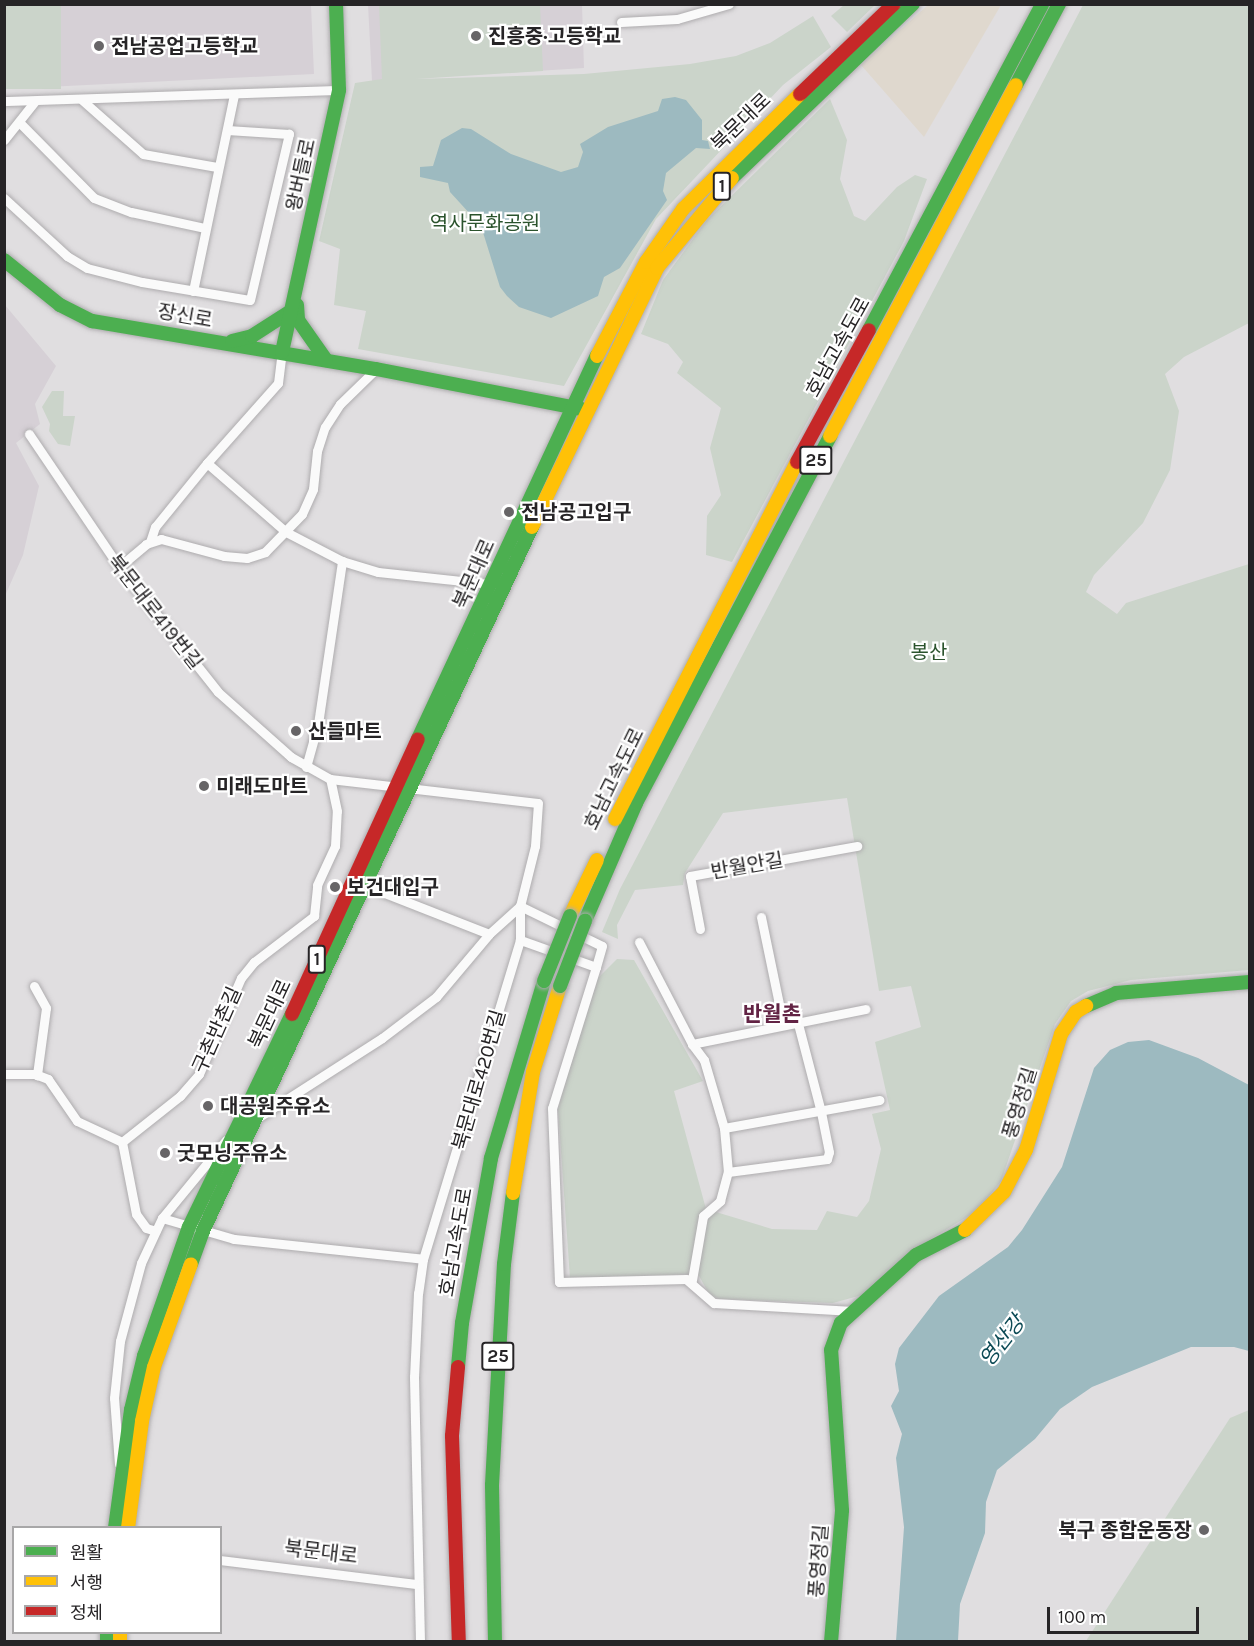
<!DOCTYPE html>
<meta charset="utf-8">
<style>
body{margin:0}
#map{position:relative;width:1254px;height:1646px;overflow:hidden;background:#e0dee0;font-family:Karla,"Noto Sans KR",sans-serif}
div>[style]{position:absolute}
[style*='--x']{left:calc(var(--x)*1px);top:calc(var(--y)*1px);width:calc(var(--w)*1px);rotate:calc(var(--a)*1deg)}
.commercial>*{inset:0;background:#dfd8ce}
.built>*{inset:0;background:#d6d0d6}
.green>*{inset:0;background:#cbd4ca;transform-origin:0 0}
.water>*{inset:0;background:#9dbac0}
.roads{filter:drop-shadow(0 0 2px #aeacae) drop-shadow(0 0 2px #aeacae)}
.street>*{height:9px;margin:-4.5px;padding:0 4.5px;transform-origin:4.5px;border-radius:4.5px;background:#fafafa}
.fast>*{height:14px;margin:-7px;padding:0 7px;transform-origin:7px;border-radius:7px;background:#4caf50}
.slow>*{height:14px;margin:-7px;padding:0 7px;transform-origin:7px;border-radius:7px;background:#ffc107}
.jam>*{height:14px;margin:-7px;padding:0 7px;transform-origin:7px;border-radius:7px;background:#c62828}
.bridges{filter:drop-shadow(0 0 2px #aeacae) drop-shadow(0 0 2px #aeacae)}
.fast-bridge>*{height:14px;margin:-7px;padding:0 7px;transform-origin:7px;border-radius:7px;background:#4caf50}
.dots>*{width:16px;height:16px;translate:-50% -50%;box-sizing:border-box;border:3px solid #fff;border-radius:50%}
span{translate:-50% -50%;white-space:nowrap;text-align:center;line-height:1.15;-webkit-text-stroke:4.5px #fff;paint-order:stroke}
.shield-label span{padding:2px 4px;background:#fff;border:2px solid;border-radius:4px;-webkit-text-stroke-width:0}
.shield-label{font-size:18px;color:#262426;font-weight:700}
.poi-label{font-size:20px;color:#262426;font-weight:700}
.left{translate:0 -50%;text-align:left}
.right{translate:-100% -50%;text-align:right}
.street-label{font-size:20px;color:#262426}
.park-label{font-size:20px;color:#2b532d}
.neighbourhood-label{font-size:21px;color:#622344;font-weight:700}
.water-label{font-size:21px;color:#0c4a55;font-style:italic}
.frame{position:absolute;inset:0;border:6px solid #262426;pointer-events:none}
.legend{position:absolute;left:12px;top:1526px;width:210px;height:108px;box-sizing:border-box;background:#fff;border:2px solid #a8a7a8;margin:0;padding:8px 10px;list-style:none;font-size:18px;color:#262426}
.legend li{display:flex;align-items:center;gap:12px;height:30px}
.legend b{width:30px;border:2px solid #a8a7a8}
.scale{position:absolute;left:1047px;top:1607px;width:152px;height:27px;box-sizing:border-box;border:3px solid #262426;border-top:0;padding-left:8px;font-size:18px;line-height:21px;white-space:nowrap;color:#262426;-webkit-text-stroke:4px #fff;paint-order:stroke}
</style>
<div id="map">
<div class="commercial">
<div style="clip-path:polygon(928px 5px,1001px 5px,924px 137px,861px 65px)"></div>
</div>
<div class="built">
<div style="clip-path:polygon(4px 5px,311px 5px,314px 74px,5px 89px)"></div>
<div style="clip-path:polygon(368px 5px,582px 5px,584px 68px,372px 81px)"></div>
<div style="clip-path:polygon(5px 305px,56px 366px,35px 404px,40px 424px,16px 443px,39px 486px,23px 555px,5px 596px)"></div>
</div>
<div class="green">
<div style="left:4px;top:5px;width:57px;height:84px"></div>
<div style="clip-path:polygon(379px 5px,540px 5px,543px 71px,415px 79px,584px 74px,690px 64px,736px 56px,770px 43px,813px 16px,831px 47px,783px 85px,656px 219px,564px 386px,358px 349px,366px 311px,334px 305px,340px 249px,319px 241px,355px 83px,382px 79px)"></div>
<div style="clip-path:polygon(844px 5px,844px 4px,875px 5px,847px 32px,831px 16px)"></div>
<div style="clip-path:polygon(1083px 5px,1249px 5px,1249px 323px,1184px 357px,1165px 374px,1179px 411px,1170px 470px,1143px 523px,1094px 575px,1086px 592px,1117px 614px,1126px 603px,1249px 564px,1249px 970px,1131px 980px,1088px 991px,1071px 1001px,1055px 1024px,1001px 1181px,978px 1210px,908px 1253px,862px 1295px,833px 1303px,719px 1299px,709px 1294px,698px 1274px,570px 1278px,558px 1109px,592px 984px,617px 959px,634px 960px,703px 1081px,674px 1091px,706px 1209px,772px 1229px,817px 1230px,827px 1211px,857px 1217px,869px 1201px,881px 1149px,872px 1114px,890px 1110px,875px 1042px,921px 1027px,911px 986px,879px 991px,847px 798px,723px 813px,685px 873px,683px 885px,635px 890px,617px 925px,618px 939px,602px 932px,620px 889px)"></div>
<div style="clip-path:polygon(830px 99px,847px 140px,840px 179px,854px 216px,865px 221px,897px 187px,915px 175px,927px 179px,904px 241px,732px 562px,706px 555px,707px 516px,721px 495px,710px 448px,721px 408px,677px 373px,683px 362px,668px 344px,641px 334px,663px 280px,707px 220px)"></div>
<div style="clip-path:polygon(52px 391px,64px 391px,63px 416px,75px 416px,70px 446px,58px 444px,49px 431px,50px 424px,42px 407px)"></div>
<div style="clip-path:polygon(1249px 1410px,1249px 1641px,1086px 1641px,1230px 1418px)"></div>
</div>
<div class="water">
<div style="clip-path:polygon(675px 97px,686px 100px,702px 120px,702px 140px,708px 141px,710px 149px,696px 148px,666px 173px,663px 191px,667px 200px,620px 268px,604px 277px,598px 296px,551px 318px,519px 307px,507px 296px,500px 287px,481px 226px,450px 192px,448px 183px,420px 177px,420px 167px,433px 166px,441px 140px,462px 128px,471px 129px,511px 154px,561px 172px,578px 167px,583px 152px,580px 144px,608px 127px,658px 111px,662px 99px)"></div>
<div style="clip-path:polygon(1149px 1040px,1198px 1058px,1249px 1085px,1249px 1351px,1234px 1347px,1191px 1347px,1092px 1387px,1060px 1409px,1035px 1439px,997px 1470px,986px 1502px,985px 1533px,960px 1604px,958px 1641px,896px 1641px,904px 1527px,896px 1458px,902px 1434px,891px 1406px,899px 1391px,895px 1364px,899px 1348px,939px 1296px,1008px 1247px,1022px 1230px,1062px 1167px,1094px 1068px,1110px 1050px,1128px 1042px)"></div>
</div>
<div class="roads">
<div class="street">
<div style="--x:621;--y:22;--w:56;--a:-3.1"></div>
<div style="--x:677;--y:19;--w:54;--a:-16.1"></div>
<div style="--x:82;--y:100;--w:81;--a:41.5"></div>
<div style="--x:143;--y:154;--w:75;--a:10"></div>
<div style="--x:4;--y:101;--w:335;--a:-1.9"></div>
<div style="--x:20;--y:123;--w:105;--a:45.4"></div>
<div style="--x:94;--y:198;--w:40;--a:21"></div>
<div style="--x:131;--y:212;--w:76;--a:12.2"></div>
<div style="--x:4;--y:140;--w:50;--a:-51.5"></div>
<div style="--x:4;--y:198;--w:86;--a:42.6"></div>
<div style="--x:67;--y:256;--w:23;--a:31"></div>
<div style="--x:87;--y:268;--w:57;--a:14.3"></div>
<div style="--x:142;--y:282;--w:109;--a:9.5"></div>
<div style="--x:250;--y:300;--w:171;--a:-76.8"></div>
<div style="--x:289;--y:134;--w:62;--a:-176.3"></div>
<div style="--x:193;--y:291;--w:201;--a:-78.2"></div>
<div style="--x:29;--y:434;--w:161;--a:55.9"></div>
<div style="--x:119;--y:567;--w:159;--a:51.6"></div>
<div style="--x:218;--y:692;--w:98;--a:41.7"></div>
<div style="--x:291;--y:757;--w:45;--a:29.4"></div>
<div style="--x:330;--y:779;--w:209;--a:6.6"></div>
<div style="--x:538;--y:803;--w:43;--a:94"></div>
<div style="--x:535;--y:846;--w:62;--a:104"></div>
<div style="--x:520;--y:906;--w:34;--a:90"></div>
<div style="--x:520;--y:940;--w:333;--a:106.9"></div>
<div style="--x:423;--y:1259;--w:34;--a:98"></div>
<div style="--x:418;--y:1293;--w:84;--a:92.7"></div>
<div style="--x:414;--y:1377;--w:265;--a:88.7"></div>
<div style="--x:207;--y:463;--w:107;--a:-48.4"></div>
<div style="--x:278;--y:383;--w:31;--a:-83"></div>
<div style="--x:150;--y:542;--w:16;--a:-72"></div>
<div style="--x:155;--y:527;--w:82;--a:-50.9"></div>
<div style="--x:207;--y:463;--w:105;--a:41.1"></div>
<div style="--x:286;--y:532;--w:63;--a:27.4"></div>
<div style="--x:342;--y:561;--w:38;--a:17"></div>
<div style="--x:378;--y:572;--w:114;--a:6.1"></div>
<div style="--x:119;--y:567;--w:35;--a:-40"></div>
<div style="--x:146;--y:544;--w:16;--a:-18"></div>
<div style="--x:161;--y:539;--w:65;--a:15.1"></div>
<div style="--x:224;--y:556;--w:23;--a:5"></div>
<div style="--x:247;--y:558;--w:19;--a:-18"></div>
<div style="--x:265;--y:552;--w:53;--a:-45.8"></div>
<div style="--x:302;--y:514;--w:27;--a:-66"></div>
<div style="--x:313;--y:489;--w:38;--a:-84"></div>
<div style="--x:317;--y:451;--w:25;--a:-72"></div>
<div style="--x:325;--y:427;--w:27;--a:-57"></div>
<div style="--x:340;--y:404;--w:50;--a:-44.2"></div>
<div style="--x:306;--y:767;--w:45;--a:-74.4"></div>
<div style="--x:318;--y:724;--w:165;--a:-81.6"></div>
<div style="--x:364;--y:885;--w:134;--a:21.4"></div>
<div style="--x:761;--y:917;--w:108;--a:78.3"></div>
<div style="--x:700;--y:929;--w:54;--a:-100.7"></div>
<div style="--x:690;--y:876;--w:170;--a:-10.2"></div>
<div style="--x:639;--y:942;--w:115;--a:62.5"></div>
<div style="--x:692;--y:1044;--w:177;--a:-11.4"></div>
<div style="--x:596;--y:967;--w:148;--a:107.3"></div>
<div style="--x:552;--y:1108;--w:174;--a:87.7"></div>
<div style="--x:559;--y:1282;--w:127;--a:-1.4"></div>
<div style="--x:686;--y:1279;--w:37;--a:41"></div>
<div style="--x:714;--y:1303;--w:139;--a:3.3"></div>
<div style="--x:34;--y:986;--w:25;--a:61"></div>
<div style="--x:46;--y:1008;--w:68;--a:97.7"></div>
<div style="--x:4;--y:1074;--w:31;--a:0"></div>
<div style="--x:35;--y:1074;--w:14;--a:21"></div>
<div style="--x:48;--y:1079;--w:51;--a:55.4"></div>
<div style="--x:77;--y:1121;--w:50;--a:25"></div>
<div style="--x:122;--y:1142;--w:73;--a:79"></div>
<div style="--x:136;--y:1214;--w:17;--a:54"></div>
<div style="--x:146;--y:1228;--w:10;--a:17"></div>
<div style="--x:259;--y:1117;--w:146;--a:-32.7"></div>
<div style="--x:382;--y:1038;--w:68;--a:-37.2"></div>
<div style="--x:436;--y:997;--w:82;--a:-49.9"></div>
<div style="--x:489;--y:934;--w:42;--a:-42.1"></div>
<div style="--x:520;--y:906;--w:91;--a:26"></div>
<div style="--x:602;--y:946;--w:22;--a:106"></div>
<div style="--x:596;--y:967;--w:81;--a:-160.4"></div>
<div style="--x:724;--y:1128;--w:158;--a:-10.2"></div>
<div style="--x:122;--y:1142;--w:74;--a:-38.4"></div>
<div style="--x:180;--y:1096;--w:29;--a:-49"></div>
<div style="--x:199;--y:1074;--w:105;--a:-66.4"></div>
<div style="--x:241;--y:978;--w:21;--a:-51"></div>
<div style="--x:254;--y:962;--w:76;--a:-37.5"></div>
<div style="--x:314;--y:916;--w:31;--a:-84"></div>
<div style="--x:317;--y:885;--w:43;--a:-65.2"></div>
<div style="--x:335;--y:846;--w:35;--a:-87"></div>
<div style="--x:337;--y:811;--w:33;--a:-102"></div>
<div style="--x:728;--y:1172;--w:100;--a:-7.5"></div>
<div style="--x:827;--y:1159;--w:7;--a:-74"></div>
<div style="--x:829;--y:1152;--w:41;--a:-101.3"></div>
<div style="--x:821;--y:1112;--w:95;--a:-104.6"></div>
<div style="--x:162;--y:1218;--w:75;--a:16.3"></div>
<div style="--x:234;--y:1239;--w:190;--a:6"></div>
<div style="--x:692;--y:1280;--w:65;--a:-80.2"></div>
<div style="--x:703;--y:1216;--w:23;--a:-41"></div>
<div style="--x:720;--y:1201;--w:30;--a:-75"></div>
<div style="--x:728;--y:1172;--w:44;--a:-95.2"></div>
<div style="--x:724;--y:1128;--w:71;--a:-106.4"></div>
<div style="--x:704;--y:1060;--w:20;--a:-127"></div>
<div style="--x:119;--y:1464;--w:66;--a:-94.3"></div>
<div style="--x:114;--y:1398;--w:57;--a:-84"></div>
<div style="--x:120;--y:1341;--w:81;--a:-74.9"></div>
<div style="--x:141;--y:1263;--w:50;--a:-65"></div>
<div style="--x:162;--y:1218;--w:101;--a:-50.6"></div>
<div style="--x:220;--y:1560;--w:197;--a:7"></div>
</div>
<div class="fast">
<div style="--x:1016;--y:85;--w:92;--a:-62"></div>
<div style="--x:732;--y:178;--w:251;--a:-43.9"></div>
<div style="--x:4;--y:260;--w:72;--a:38.8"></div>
<div style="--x:60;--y:305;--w:36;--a:27"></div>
<div style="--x:92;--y:321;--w:288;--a:9.6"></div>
<div style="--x:376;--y:369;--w:209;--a:11"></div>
<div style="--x:297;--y:305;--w:15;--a:86"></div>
<div style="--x:298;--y:320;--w:49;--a:55"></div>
<div style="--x:869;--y:330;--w:369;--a:-62"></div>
<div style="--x:232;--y:341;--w:21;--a:-14"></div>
<div style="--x:252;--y:336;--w:46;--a:-32.7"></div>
<div style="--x:282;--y:352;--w:268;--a:-77.7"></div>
<div style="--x:339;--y:90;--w:86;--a:-92"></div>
<div style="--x:418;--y:739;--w:423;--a:-65"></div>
<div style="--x:585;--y:921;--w:129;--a:-66.6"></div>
<div style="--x:636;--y:803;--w:415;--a:-62.1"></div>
<div style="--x:1086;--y:1006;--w:33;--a:-23"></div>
<div style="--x:1116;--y:993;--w:134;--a:-4.7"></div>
<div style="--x:191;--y:1264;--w:35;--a:-70"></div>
<div style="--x:203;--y:1231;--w:777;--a:-64.95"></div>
<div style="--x:458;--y:1367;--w:44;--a:-84.8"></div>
<div style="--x:462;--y:1323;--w:168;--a:-80"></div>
<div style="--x:491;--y:1158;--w:185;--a:-73.3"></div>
<div style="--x:115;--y:1528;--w:119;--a:-82.3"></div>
<div style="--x:131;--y:1410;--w:56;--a:-76.5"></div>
<div style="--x:144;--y:1356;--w:137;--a:-70.8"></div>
<div style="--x:189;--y:1227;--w:237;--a:-64.2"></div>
<div style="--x:107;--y:1632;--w:10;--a:90"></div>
<div style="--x:495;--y:1642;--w:157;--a:-91.1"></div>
<div style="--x:492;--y:1485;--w:221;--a:-86.9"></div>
<div style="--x:504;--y:1264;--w:72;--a:-82.8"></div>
<div style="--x:831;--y:1642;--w:132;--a:-85.2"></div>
<div style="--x:842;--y:1510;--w:160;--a:-93.9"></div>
<div style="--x:831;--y:1350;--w:29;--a:-70"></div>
<div style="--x:841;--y:1323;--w:101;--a:-42.2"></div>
<div style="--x:916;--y:1255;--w:55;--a:-27"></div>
</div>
<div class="slow">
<div style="--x:597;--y:356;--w:106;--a:-62.5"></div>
<div style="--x:646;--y:262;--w:65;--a:-55.1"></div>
<div style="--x:683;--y:209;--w:164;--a:-44.5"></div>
<div style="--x:830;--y:436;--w:397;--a:-62.1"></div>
<div style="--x:532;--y:527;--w:288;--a:-64.2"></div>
<div style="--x:657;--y:268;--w:117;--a:-50.2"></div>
<div style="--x:615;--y:819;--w:401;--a:-63"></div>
<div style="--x:570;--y:916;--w:62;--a:-64.3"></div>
<div style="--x:513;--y:1193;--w:123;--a:-80.6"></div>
<div style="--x:533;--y:1072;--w:90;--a:-72.6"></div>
<div style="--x:965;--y:1230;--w:54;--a:-44.3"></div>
<div style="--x:1004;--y:1192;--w:47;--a:-62.4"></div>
<div style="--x:1026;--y:1150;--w:121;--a:-73.2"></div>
<div style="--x:1061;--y:1034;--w:27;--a:-56"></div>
<div style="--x:1076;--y:1012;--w:12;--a:-31"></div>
<div style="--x:128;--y:1528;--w:108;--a:-82.5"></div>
<div style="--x:142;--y:1421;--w:55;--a:-77.5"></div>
<div style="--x:154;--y:1367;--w:109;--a:-70.2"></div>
<div style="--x:120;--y:1632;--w:10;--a:90"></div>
</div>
<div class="jam">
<div style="--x:800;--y:94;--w:130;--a:-43.8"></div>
<div style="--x:797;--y:462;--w:150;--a:-61.4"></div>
<div style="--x:292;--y:1014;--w:302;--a:-65.4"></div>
<div style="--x:458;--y:1367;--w:69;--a:95"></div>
<div style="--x:452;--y:1436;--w:206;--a:88.1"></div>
</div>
</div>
<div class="bridges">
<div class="fast-bridge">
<div style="--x:544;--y:981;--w:70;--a:-68.2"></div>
<div style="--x:560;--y:986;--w:70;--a:-69"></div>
</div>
</div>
<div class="dots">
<div style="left:476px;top:36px;background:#676567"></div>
<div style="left:99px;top:46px;background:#676567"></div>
<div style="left:509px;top:512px;background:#676567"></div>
<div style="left:296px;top:731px;background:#676567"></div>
<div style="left:204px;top:786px;background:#676567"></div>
<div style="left:335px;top:887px;background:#676567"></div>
<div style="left:208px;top:1106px;background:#676567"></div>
<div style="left:165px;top:1153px;background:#676567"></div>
<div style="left:1204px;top:1530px;background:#676567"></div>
</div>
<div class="shield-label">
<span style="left:722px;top:186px">1</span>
<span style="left:816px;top:460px">25</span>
<span style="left:317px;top:959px">1</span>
<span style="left:498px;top:1356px">25</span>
</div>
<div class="poi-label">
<span class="left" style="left:488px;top:36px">진흥중·고등학교</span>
<span class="left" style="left:111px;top:46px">전남공업고등학교</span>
<span class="left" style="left:521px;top:512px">전남공고입구</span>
<span class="left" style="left:308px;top:731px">산들마트</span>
<span class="left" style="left:216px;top:786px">미래도마트</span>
<span class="left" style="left:347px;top:887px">보건대입구</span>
<span class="left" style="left:220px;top:1106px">대공원주유소</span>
<span class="left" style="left:177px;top:1153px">굿모닝주유소</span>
<span class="right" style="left:1192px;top:1530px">북구 종합운동장</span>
</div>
<div class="street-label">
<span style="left:741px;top:122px;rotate:-44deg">북문대로</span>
<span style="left:301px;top:175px;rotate:-78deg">왕버들로</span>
<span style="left:185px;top:316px;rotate:10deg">장신로</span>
<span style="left:838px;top:347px;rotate:-61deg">호남고속도로</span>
<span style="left:474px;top:574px;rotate:-66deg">북문대로</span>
<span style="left:155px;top:612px;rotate:52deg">북문대로419번길</span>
<span style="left:614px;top:779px;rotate:-64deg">호남고속도로</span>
<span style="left:747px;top:866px;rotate:-10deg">반월안길</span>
<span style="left:270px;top:1014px;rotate:-65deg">북문대로</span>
<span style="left:217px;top:1030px;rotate:-66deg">구촌반촌길</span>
<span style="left:479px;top:1080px;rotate:-74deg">북문대로420번길</span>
<span style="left:1020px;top:1103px;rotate:-73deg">풍영정길</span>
<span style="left:456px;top:1242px;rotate:-80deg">호남고속도로</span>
<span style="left:321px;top:1552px;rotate:7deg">북문대로</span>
<span style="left:819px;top:1561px;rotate:-86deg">풍영정길</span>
</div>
<div class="park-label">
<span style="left:485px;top:223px">역사문화공원</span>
<span style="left:929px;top:652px">봉산</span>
</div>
<div class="neighbourhood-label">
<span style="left:772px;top:1014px">반월촌</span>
</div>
<div class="water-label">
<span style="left:1002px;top:1341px;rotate:-52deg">영산강</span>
</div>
<div class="frame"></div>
<ul class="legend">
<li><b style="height:8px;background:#4caf50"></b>원활</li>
<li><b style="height:8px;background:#ffc107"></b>서행</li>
<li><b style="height:8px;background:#c62828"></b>정체</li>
</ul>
<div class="scale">100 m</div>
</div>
